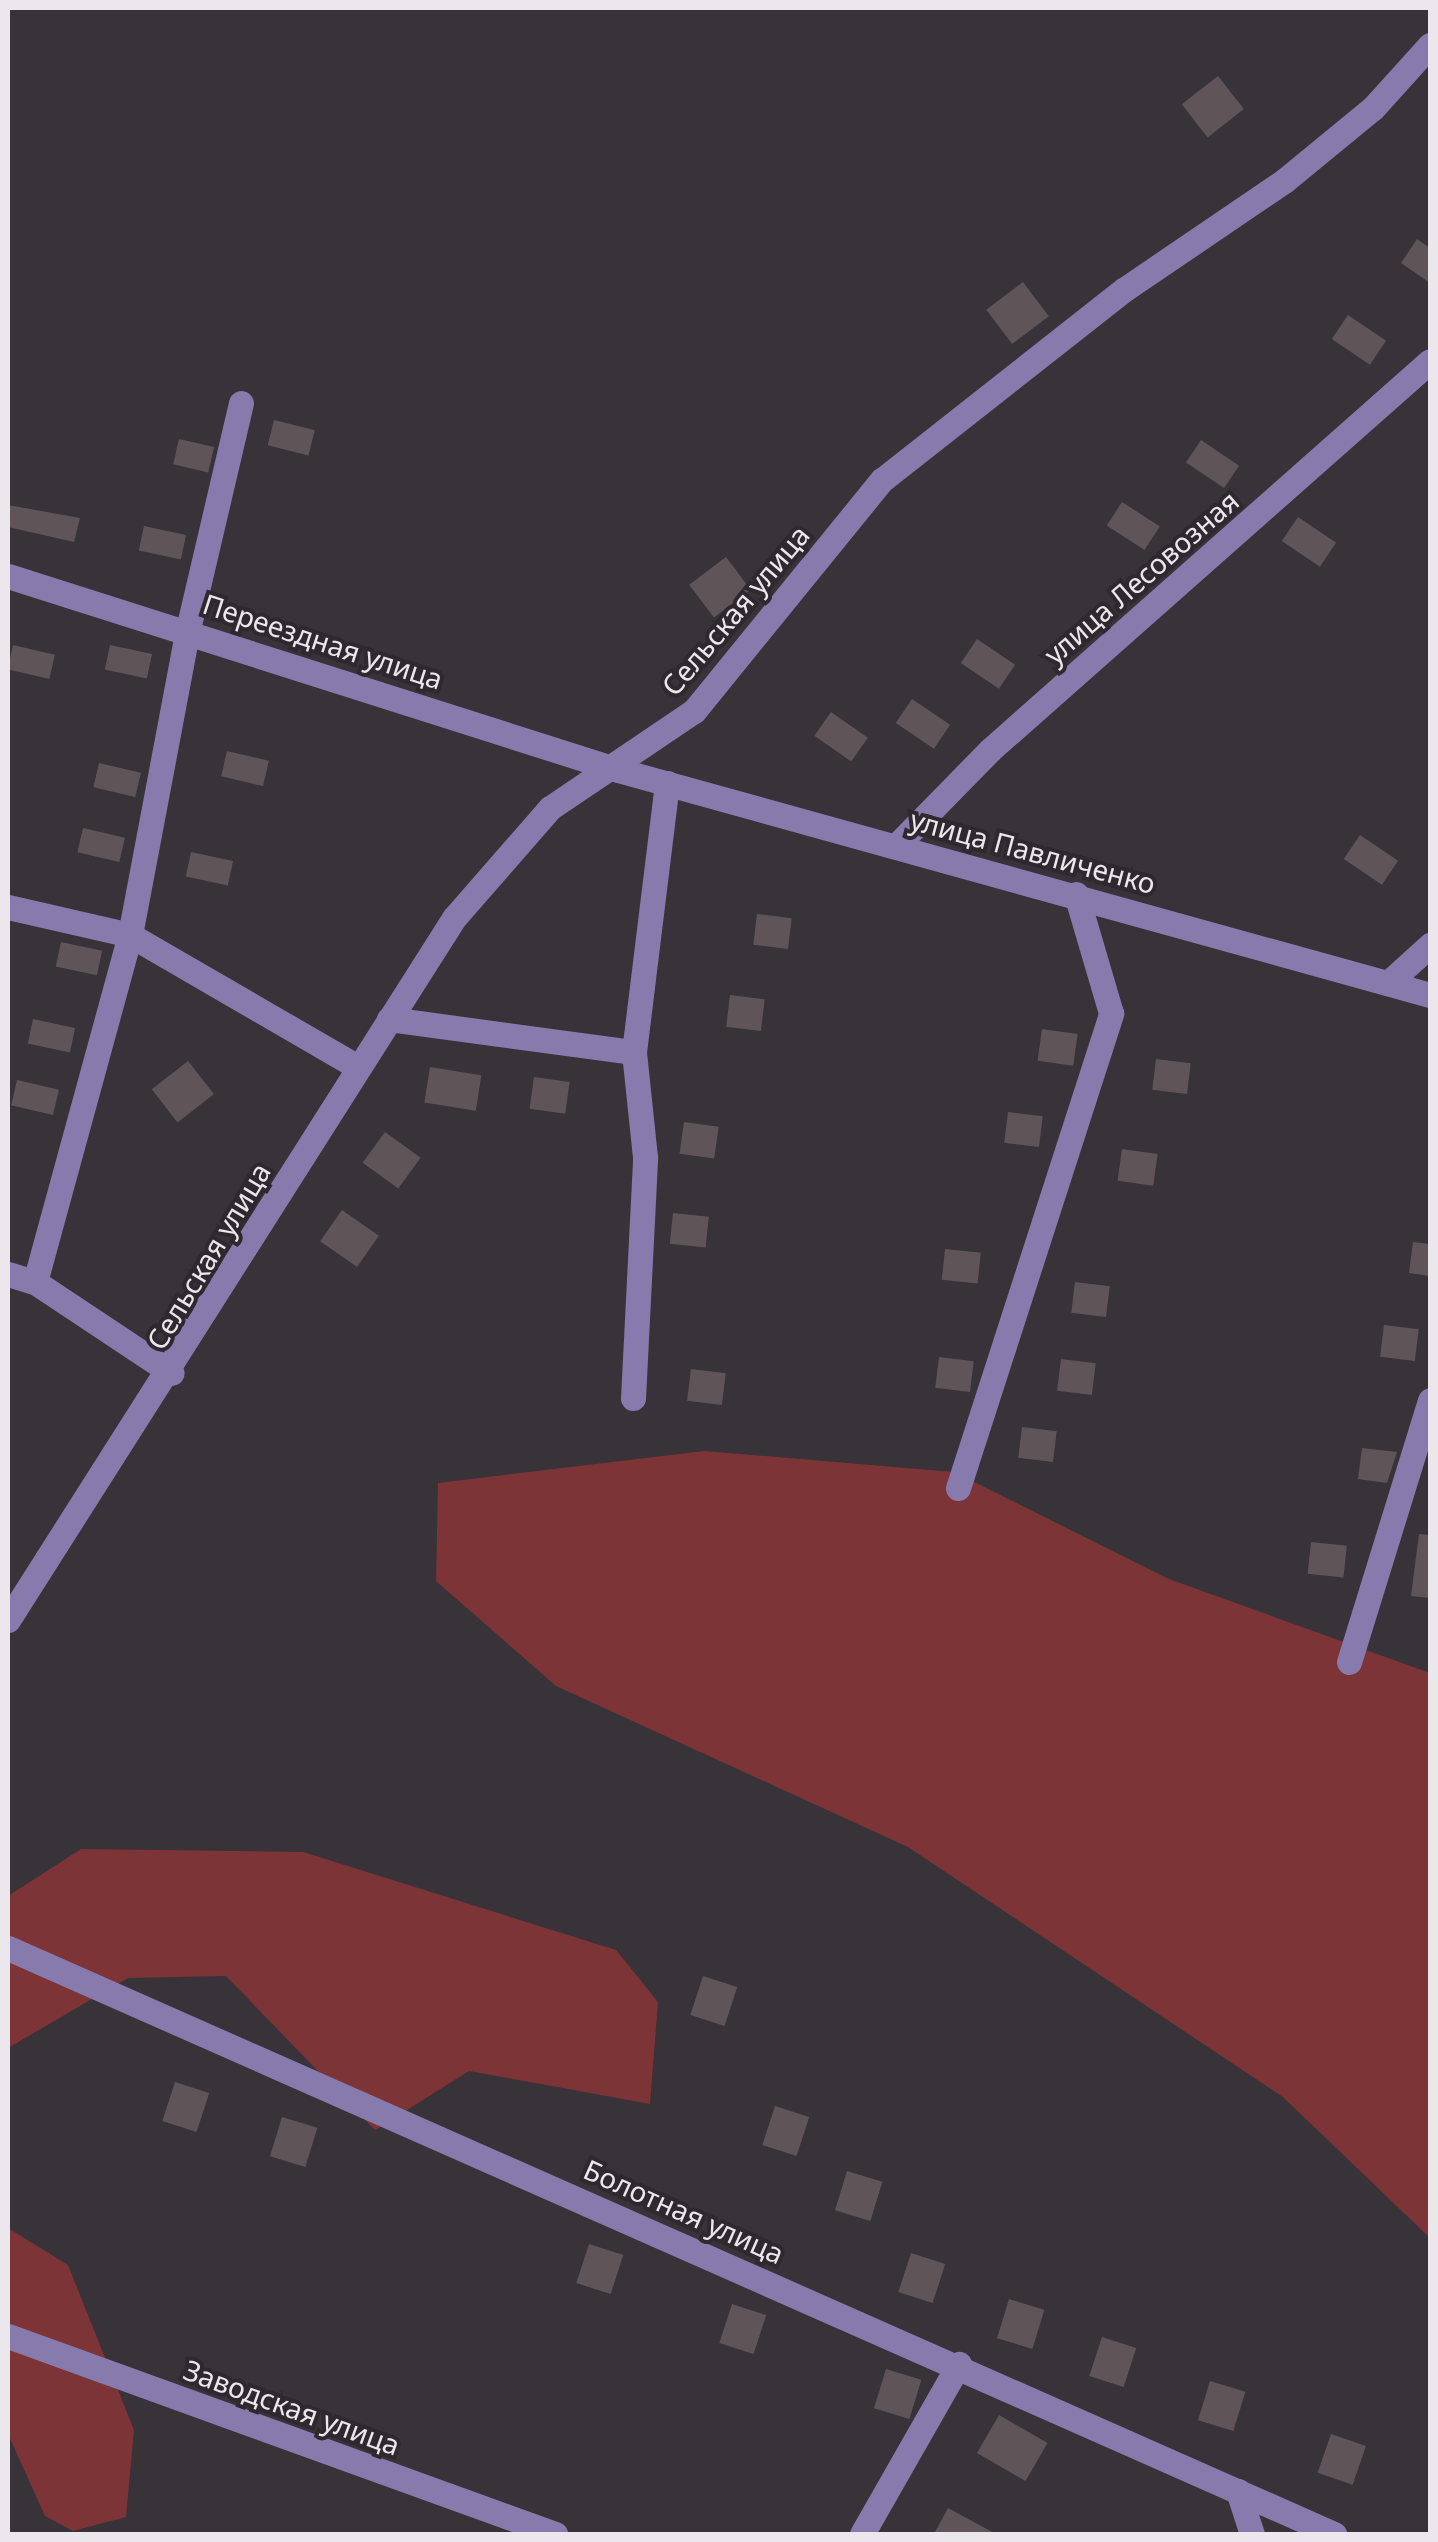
<!DOCTYPE html>
<meta charset="utf-8">
<style>
body{margin:0}
#map{position:relative;width:1438px;height:2542px;overflow:hidden;background:#383239;font-family:"Noto Sans",sans-serif}
div>[style]{position:absolute}
[style*='--x']{left:calc(var(--x)*1px);top:calc(var(--y)*1px);width:calc(var(--w)*1px);rotate:calc(var(--a)*1deg)}
.green>*{inset:0;background:#7d3437}
.building>*{inset:0;background:#5f5559;transform-origin:0 0}
.minor>*{height:25px;margin:-12.5px;padding:0 12.5px;transform-origin:12.5px;border-radius:12.5px;background:#877bad}
span{translate:-50% -50%;white-space:nowrap;text-align:center;line-height:1.15;-webkit-text-stroke:8px #2e282f;paint-order:stroke}
.street-label{font-size:28px;color:#ebe7ec}
.frame{position:absolute;inset:0;border:10px solid #ebe7ec;pointer-events:none}
</style>
<div id="map">
<div class="green">
<div style="clip-path:polygon(704px 1451px,954px 1472px,1169px 1579px,1430px 1673px,1430px 2238px,1283px 2097px,908px 1847px,556px 1686px,436px 1581px,438px 1483px)"></div>
<div style="clip-path:polygon(81px 1849px,303px 1852px,616px 1950px,658px 2002px,650px 2104px,469px 2071px,375px 2130px,226px 1976px,128px 1978px,8px 2048px,8px 1896px)"></div>
<div style="clip-path:polygon(8px 2228px,68px 2265px,134px 2430px,126px 2517px,73px 2531px,45px 2516px,8px 2434px)"></div>
</div>
<div class="building">
<div style="left:1218px;top:76px;width:42px;height:46px;rotate:52deg"></div>
<div style="clip-path:polygon(1417px 239px,1430px 248px,1430px 283px,1401px 263px)"></div>
<div style="left:1023px;top:282px;width:43px;height:46px;rotate:53deg"></div>
<div style="left:1348px;top:315px;width:46px;height:29px;rotate:34deg"></div>
<div style="left:274px;top:420px;width:42px;height:26px;rotate:14deg"></div>
<div style="left:179px;top:439px;width:36px;height:26px;rotate:13deg"></div>
<div style="left:1201px;top:440px;width:46px;height:27px;rotate:34deg"></div>
<div style="left:1122px;top:502px;width:45px;height:28px;rotate:33deg"></div>
<div style="clip-path:polygon(8px 505px,80px 518px,74px 542px,8px 527px)"></div>
<div style="left:1298px;top:517px;width:46px;height:29px;rotate:34deg"></div>
<div style="left:144px;top:526px;width:43px;height:25px;rotate:12deg"></div>
<div style="left:726px;top:557px;width:41px;height:46px;rotate:53deg"></div>
<div style="left:977px;top:639px;width:46px;height:29px;rotate:34deg"></div>
<div style="left:13px;top:645px;width:43px;height:25px;rotate:13deg"></div>
<div style="left:110px;top:645px;width:43px;height:25px;rotate:12deg"></div>
<div style="left:912px;top:699px;width:46px;height:29px;rotate:34deg"></div>
<div style="left:831px;top:712px;width:45px;height:29px;rotate:35deg"></div>
<div style="left:227px;top:751px;width:43px;height:26px;rotate:13deg"></div>
<div style="left:99px;top:763px;width:43px;height:25px;rotate:13deg"></div>
<div style="left:83px;top:828px;width:43px;height:25px;rotate:13deg"></div>
<div style="left:1360px;top:835px;width:46px;height:29px;rotate:34deg"></div>
<div style="left:191px;top:852px;width:43px;height:25px;rotate:12deg"></div>
<div style="left:757px;top:914px;width:35px;height:31px;rotate:7deg"></div>
<div style="left:61px;top:942px;width:42px;height:25px;rotate:12deg"></div>
<div style="left:730px;top:995px;width:35px;height:32px;rotate:7deg"></div>
<div style="left:33px;top:1019px;width:43px;height:25px;rotate:12deg"></div>
<div style="left:1042px;top:1029px;width:36px;height:32px;rotate:8deg"></div>
<div style="left:1156px;top:1059px;width:35px;height:31px;rotate:7deg"></div>
<div style="left:188px;top:1061px;width:42px;height:46px;rotate:52deg"></div>
<div style="left:430px;top:1067px;width:52px;height:36px;rotate:9deg"></div>
<div style="left:534px;top:1077px;width:36px;height:32px;rotate:8deg"></div>
<div style="left:17px;top:1080px;width:43px;height:26px;rotate:13deg"></div>
<div style="left:1008px;top:1112px;width:35px;height:31px;rotate:7deg"></div>
<div style="left:684px;top:1122px;width:35px;height:32px;rotate:8deg"></div>
<div style="left:385px;top:1132px;width:44px;height:38px;rotate:36deg"></div>
<div style="left:1122px;top:1149px;width:36px;height:32px;rotate:8deg"></div>
<div style="left:342px;top:1210px;width:45px;height:38px;rotate:35deg"></div>
<div style="left:673px;top:1213px;width:36px;height:31px;rotate:6deg"></div>
<div style="clip-path:polygon(1413px 1242px,1430px 1244px,1430px 1276px,1409px 1273px)"></div>
<div style="left:945px;top:1249px;width:36px;height:31px;rotate:6deg"></div>
<div style="left:1075px;top:1282px;width:35px;height:31px;rotate:7deg"></div>
<div style="left:1384px;top:1325px;width:35px;height:32px;rotate:7deg"></div>
<div style="left:939px;top:1357px;width:35px;height:31px;rotate:7deg"></div>
<div style="left:1061px;top:1359px;width:35px;height:32px;rotate:7deg"></div>
<div style="left:691px;top:1369px;width:35px;height:32px;rotate:7deg"></div>
<div style="left:1022px;top:1427px;width:35px;height:31px;rotate:7deg"></div>
<div style="clip-path:polygon(1362px 1448px,1397px 1452px,1387px 1483px,1358px 1479px)"></div>
<div style="clip-path:polygon(1419px 1534px,1430px 1535px,1430px 1598px,1411px 1596px)"></div>
<div style="left:1311px;top:1542px;width:36px;height:32px;rotate:6deg"></div>
<div style="left:703px;top:1976px;width:36px;height:41px;rotate:18deg"></div>
<div style="left:175px;top:2082px;width:36px;height:41px;rotate:18deg"></div>
<div style="left:775px;top:2106px;width:36px;height:41px;rotate:18deg"></div>
<div style="left:282px;top:2117px;width:37px;height:41px;rotate:17deg"></div>
<div style="left:847px;top:2171px;width:37px;height:41px;rotate:17deg"></div>
<div style="left:589px;top:2244px;width:36px;height:41px;rotate:18deg"></div>
<div style="left:911px;top:2253px;width:36px;height:41px;rotate:18deg"></div>
<div style="left:1009px;top:2299px;width:37px;height:41px;rotate:17deg"></div>
<div style="left:732px;top:2304px;width:36px;height:41px;rotate:18deg"></div>
<div style="left:1102px;top:2337px;width:36px;height:41px;rotate:18deg"></div>
<div style="left:886px;top:2369px;width:37px;height:41px;rotate:17deg"></div>
<div style="left:1210px;top:2381px;width:37px;height:41px;rotate:17deg"></div>
<div style="left:999px;top:2415px;width:56px;height:44px;rotate:30deg"></div>
<div style="left:1331px;top:2434px;width:37px;height:41px;rotate:19deg"></div>
<div style="clip-path:polygon(948px 2508px,996px 2534px,934px 2534px)"></div>
</div>
<div class="minor">
<div style="--x:8;--y:576;--w:640;--a:17.64"></div>
<div style="--x:618;--y:770;--w:843;--a:15.49"></div>
<div style="--x:897;--y:845;--w:133;--a:-45.6"></div>
<div style="--x:990;--y:750;--w:587;--a:-41.48"></div>
<div style="--x:8;--y:907;--w:125;--a:12.9"></div>
<div style="--x:130;--y:935;--w:263;--a:30.1"></div>
<div style="--x:1388;--y:983;--w:57;--a:-42.1"></div>
<div style="--x:389;--y:1019;--w:247;--a:7.7"></div>
<div style="--x:634;--y:1052;--w:271;--a:-83"></div>
<div style="--x:8;--y:1274;--w:28;--a:17"></div>
<div style="--x:35;--y:1282;--w:164;--a:33.6"></div>
<div style="--x:35;--y:1282;--w:360;--a:-74.7"></div>
<div style="--x:130;--y:935;--w:311;--a:-79.3"></div>
<div style="--x:188;--y:629;--w:232;--a:-76.8"></div>
<div style="--x:633;--y:1398;--w:241;--a:-87.1"></div>
<div style="--x:645;--y:1157;--w:106;--a:-96"></div>
<div style="--x:958;--y:1488;--w:499;--a:-72.1"></div>
<div style="--x:1111;--y:1013;--w:124;--a:-106.4"></div>
<div style="--x:8;--y:1620;--w:832;--a:-57.57"></div>
<div style="--x:454;--y:918;--w:146;--a:-48.9"></div>
<div style="--x:550;--y:808;--w:174;--a:-34"></div>
<div style="--x:694;--y:711;--w:298;--a:-50.9"></div>
<div style="--x:882;--y:480;--w:309;--a:-38.2"></div>
<div style="--x:1125;--y:289;--w:192;--a:-34.2"></div>
<div style="--x:1284;--y:181;--w:115;--a:-39.4"></div>
<div style="--x:1373;--y:108;--w:85;--a:-47.9"></div>
<div style="--x:1349;--y:1662;--w:274;--a:-72.8"></div>
<div style="--x:8;--y:1948;--w:1450;--a:23.84"></div>
<div style="--x:8;--y:2336;--w:582;--a:19.9"></div>
<div style="--x:1238;--y:2491;--w:45;--a:72"></div>
<div style="--x:862;--y:2534;--w:196;--a:-60.3"></div>
</div>
<div class="street-label">
<span style="left:1141px;top:577px;rotate:-41deg">улица Лесовозная</span>
<span style="left:735px;top:610px;rotate:-50deg">Сельская улица</span>
<span style="left:323px;top:641px;rotate:18deg">Переездная улица</span>
<span style="left:1033px;top:851px;rotate:15deg">улица Павличенко</span>
<span style="left:208px;top:1256px;rotate:-59deg">Сельская улица</span>
<span style="left:684px;top:2211px;rotate:24deg">Болотная улица</span>
<span style="left:292px;top:2407px;rotate:20deg">Заводская улица</span>
</div>
<div class="frame"></div>
</div>
